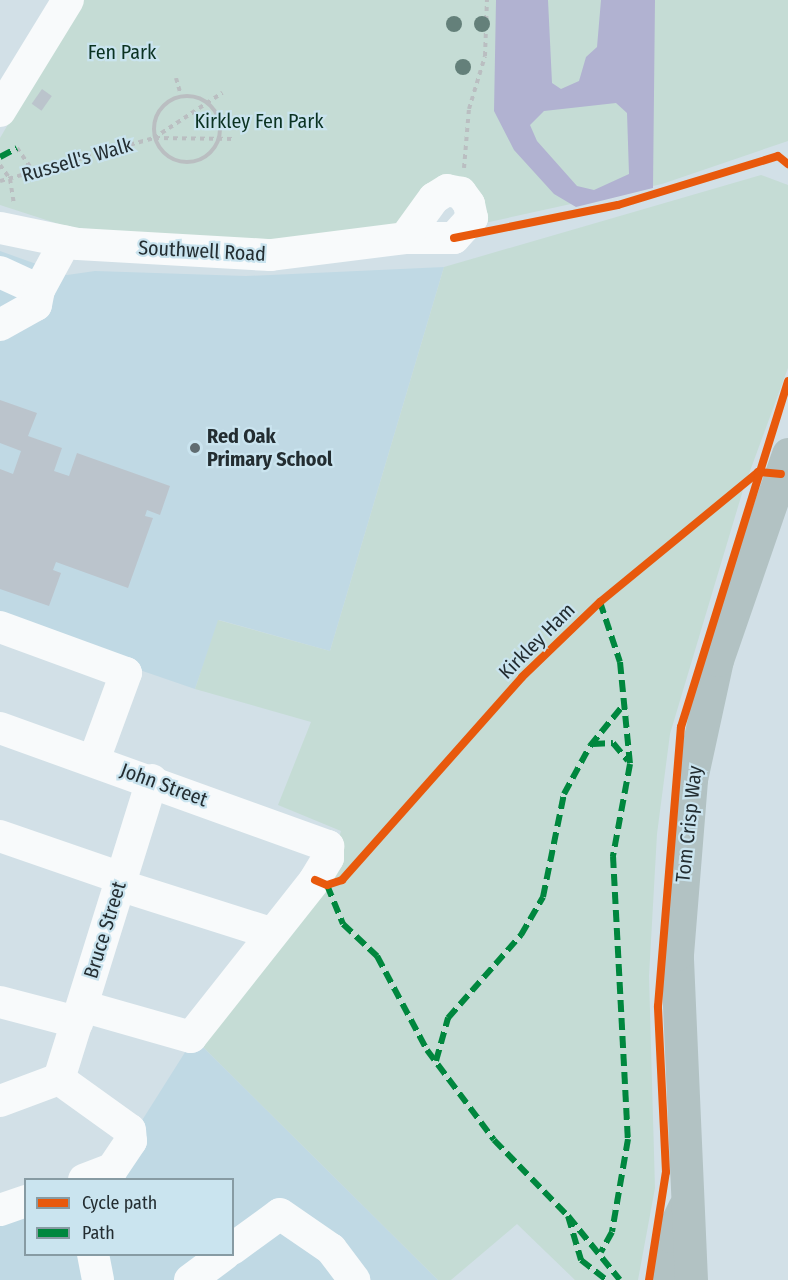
<!DOCTYPE html>
<style>
body{margin:0}
#map{position:relative;width:788px;height:1280px;overflow:hidden;background:#d2e0e7;font-family:"Fira Sans Condensed",sans-serif}
div>[style]{position:absolute}
[style*='--x']{left:calc(var(--x)*1px);top:calc(var(--y)*1px);width:calc(var(--w)*1px);rotate:calc(var(--a)*1deg)}
.built>*{inset:0;background:#c0d9e4}
.green>*{inset:0;background:#c5dcd5}
.water>*{inset:0;background:#b1b2d1}
.building>*{inset:0;background:#bbc4cc;transform-origin:0 0}
.path>*{height:4px;margin-top:-2px;transform-origin:0;background:repeating-linear-gradient(90deg,#babec1 0 4.5px,transparent 0 9px)}
.path>.ring{margin:-2px;padding:0;box-sizing:content-box;background:none;border:4px solid #babec1;border-radius:50%}
.minor>*{height:32px;margin:-16px;padding:0 16px;transform-origin:16px;border-radius:16px;background:#f8fafb}
.highway>*{height:33px;margin:-16.5px;padding:0 16.5px;transform-origin:16.5px;border-radius:16.5px;background:#b2c2c3}
.quiet>*{height:6px;margin-top:-3px;transform-origin:0;background:repeating-linear-gradient(90deg,#00873e 0 12px,transparent 0 18px)}
.cycleway>*{height:8px;margin:-4px;padding:0 4px;transform-origin:4px;border-radius:4px;background:#e8590c}
.trees>*{width:16px;height:16px;margin:-8px;border-radius:50%;background:#64807a}
.dots>*{width:16px;height:16px;translate:-50% -50%;box-sizing:border-box;border:3px solid #cae4ef;border-radius:50%}
span{translate:-50% -50%;white-space:nowrap;text-align:center;line-height:1.15;-webkit-text-stroke:4.5px #cae4ef;paint-order:stroke}
.park-label{font-size:20px;color:#0a3221}
.street-label{font-size:20px;color:#232d31}
.poi-label{font-size:20px;color:#232d31;font-weight:700}
.left{translate:0 -50%;text-align:left}
.legend{position:absolute;left:24px;top:1178px;width:210px;height:78px;box-sizing:border-box;background:#cae4ef;border:2px solid #879ba3;margin:0;padding:8px 10px;list-style:none;font-size:18px;color:#232d31}
.legend li{display:flex;align-items:center;gap:12px;height:30px}
.legend b{width:30px;border:2px solid #879ba3}
</style>
<div id="map">
<div class="built">
<div style="clip-path:polygon(0 251px,67px 275px,95px 271px,246px 276px,444px 267px,330px 651px,219px 620px,195px 689px,0 622px)"></div>
<div style="clip-path:polygon(194px 1038px,438px 1280px,0 1280px,0 1219px,25px 1209px,26px 1254px,232px 1254px,232px 1180px,105px 1179px)"></div>
</div>
<div class="green">
<div style="clip-path:polygon(81px 0,788px 0,788px 141px,662px 184px,480px 224px,467px 186px,404px 227px,266px 244px,68px 227px,0 205px,0 138px)"></div>
<div style="clip-path:polygon(761px 175px,788px 185px,788px 368px,743px 490px,670px 734px,657px 834px,649px 976px,655px 1188px,638px 1280px,575px 1280px,517px 1224px,451px 1280px,438px 1280px,194px 1038px,330px 867px,341px 831px,278px 805px,311px 722px,195px 689px,218px 620px,330px 651px,444px 267px)"></div>
</div>
<div class="water">
<div style="clip-path:polygon(evenodd,496px 0,548px 0,552px 83px,561px 89px,579px 81px,586px 57px,597px 47px,601px 0,655px 0,653px 188px,576px 207px,554px 194px,514px 150px,494px 111px,496px 0,616px 103px,627px 113px,629px 174px,594px 190px,577px 186px,537px 141px,530px 125px,544px 111px,616px 103px)"></div>
</div>
<div class="building">
<div style="left:42px;top:89px;width:12px;height:18px;rotate:35deg"></div>
<div style="clip-path:polygon(0 400px,37px 413px,28px 436px,62px 448px,54px 471px,69px 476px,77px 453px,170px 486px,160px 515px,147px 510px,145px 516px,153px 518px,128px 588px,56px 562px,53px 570px,61px 573px,49px 606px,0 589px,0 469px,13px 474px,21px 451px,0 443px)"></div>
</div>
<div class="path">
<div style="--x:176;--y:78;--w:19;--a:74"></div>
<div class="ring" style="left:154px;top:96px;width:62px;height:62px"></div>
<div style="--x:155;--y:138;--w:81;--a:0.7"></div>
<div style="--x:17;--y:148;--w:29;--a:55"></div>
<div style="--x:0;--y:165;--w:17;--a:54"></div>
<div style="--x:10;--y:179;--w:25;--a:81"></div>
<div style="--x:464;--y:168;--w:59;--a:-85.2"></div>
<div style="--x:469;--y:109;--w:55;--a:-73.2"></div>
<div style="--x:485;--y:56;--w:56;--a:-88"></div>
<div style="--x:0;--y:181;--w:160;--a:-15.6"></div>
<div style="--x:154;--y:138;--w:82;--a:-33.5"></div>
</div>
<div class="minor">
<div style="--x:0;--y:111;--w:130;--a:-58.5"></div>
<div style="--x:0;--y:228;--w:80;--a:11.6"></div>
<div style="--x:78;--y:244;--w:193;--a:3.3"></div>
<div style="--x:271;--y:255;--w:135;--a:-7.2"></div>
<div style="--x:405;--y:238;--w:49;--a:0"></div>
<div style="--x:454;--y:238;--w:27;--a:-48"></div>
<div style="--x:472;--y:218;--w:14;--a:-102"></div>
<div style="--x:469;--y:204;--w:14;--a:-126"></div>
<div style="--x:461;--y:193;--w:14;--a:-168"></div>
<div style="--x:447;--y:190;--w:15;--a:148"></div>
<div style="--x:434;--y:198;--w:49;--a:125.9"></div>
<div style="--x:0;--y:272;--w:43;--a:24.8"></div>
<div style="--x:39;--y:290;--w:55;--a:-61.6"></div>
<div style="--x:0;--y:325;--w:41;--a:-29.1"></div>
<div style="--x:36;--y:305;--w:15;--a:-79"></div>
<div style="--x:0;--y:627;--w:134;--a:20.1"></div>
<div style="--x:126;--y:673;--w:93;--a:110.2"></div>
<div style="--x:0;--y:728;--w:349;--a:19.8"></div>
<div style="--x:328;--y:846;--w:12;--a:90"></div>
<div style="--x:328;--y:858;--w:26;--a:121"></div>
<div style="--x:315;--y:880;--w:200;--a:128.3"></div>
<div style="--x:191;--y:1037;--w:113;--a:-164.1"></div>
<div style="--x:0;--y:836;--w:128;--a:19.1"></div>
<div style="--x:119;--y:885;--w:158;--a:17.6"></div>
<div style="--x:0;--y:1002;--w:80;--a:14.6"></div>
<div style="--x:59;--y:1079;--w:313;--a:-72.7"></div>
<div style="--x:0;--y:1101;--w:63;--a:-20.4"></div>
<div style="--x:59;--y:1079;--w:87;--a:35.7"></div>
<div style="--x:130;--y:1130;--w:11;--a:85"></div>
<div style="--x:131;--y:1141;--w:34;--a:124"></div>
<div style="--x:112;--y:1169;--w:30;--a:159"></div>
<div style="--x:0;--y:1210;--w:28;--a:-19"></div>
<div style="--x:232;--y:1249;--w:59;--a:-36.1"></div>
<div style="--x:280;--y:1214;--w:62;--a:34.5"></div>
<div style="--x:331;--y:1249;--w:39;--a:53"></div>
<div style="--x:93;--y:1254;--w:26;--a:79"></div>
<div style="--x:190;--y:1280;--w:44;--a:-36.6"></div>
</div>
<div class="highway">
<div style="--x:664;--y:1280;--w:44;--a:-82.2"></div>
<div style="--x:670;--y:1236;--w:32;--a:-64"></div>
<div style="--x:691;--y:1280;--w:326;--a:-92.5"></div>
<div style="--x:677;--y:954;--w:176;--a:-85.4"></div>
<div style="--x:691;--y:779;--w:122;--a:-77.7"></div>
<div style="--x:717;--y:660;--w:218;--a:-71"></div>
</div>
<div class="quiet">
<div style="--x:0;--y:157;--w:19;--a:-28"></div>
<div style="--x:600;--y:602;--w:63;--a:71.6"></div>
<div style="--x:620;--y:662;--w:102;--a:84.4"></div>
<div style="--x:630;--y:764;--w:94;--a:100.5"></div>
<div style="--x:613;--y:856;--w:283;--a:87"></div>
<div style="--x:628;--y:1139;--w:94;--a:99.8"></div>
<div style="--x:612;--y:1232;--w:23;--a:119"></div>
<div style="--x:593;--y:744;--w:20;--a:-3"></div>
<div style="--x:613;--y:743;--w:23;--a:50"></div>
<div style="--x:327;--y:885;--w:42;--a:67.7"></div>
<div style="--x:343;--y:924;--w:47;--a:43.3"></div>
<div style="--x:377;--y:956;--w:106;--a:62"></div>
<div style="--x:427;--y:1050;--w:112;--a:53.3"></div>
<div style="--x:494;--y:1140;--w:106;--a:45.8"></div>
<div style="--x:568;--y:1216;--w:46;--a:73.5"></div>
<div style="--x:581;--y:1260;--w:33;--a:38"></div>
<div style="--x:436;--y:1061;--w:45;--a:-74.4"></div>
<div style="--x:448;--y:1018;--w:111;--a:-48.7"></div>
<div style="--x:521;--y:935;--w:44;--a:-59.9"></div>
<div style="--x:543;--y:897;--w:105;--a:-78.5"></div>
<div style="--x:564;--y:794;--w:55;--a:-61.6"></div>
<div style="--x:590;--y:746;--w:55;--a:-50.9"></div>
<div style="--x:568;--y:1216;--w:82;--a:50.9"></div>
</div>
<div class="cycleway">
<div style="--x:454;--y:238;--w:167;--a:-11.4"></div>
<div style="--x:618;--y:205;--w:167;--a:-17"></div>
<div style="--x:778;--y:156;--w:13;--a:39"></div>
<div style="--x:315;--y:880;--w:13;--a:23"></div>
<div style="--x:327;--y:885;--w:16;--a:-18"></div>
<div style="--x:342;--y:880;--w:271;--a:-48.4"></div>
<div style="--x:522;--y:677;--w:108;--a:-43.9"></div>
<div style="--x:600;--y:602;--w:205;--a:-39.4"></div>
<div style="--x:758;--y:472;--w:23;--a:5"></div>
<div style="--x:649;--y:1280;--w:109;--a:-81.1"></div>
<div style="--x:666;--y:1172;--w:166;--a:-92.8"></div>
<div style="--x:658;--y:1006;--w:280;--a:-85.3"></div>
<div style="--x:681;--y:727;--w:362;--a:-72.8"></div>
</div>
<div class="trees">
<div style="left:454px;top:24px"></div>
<div style="left:482px;top:24px"></div>
<div style="left:463px;top:67px"></div>
</div>
<div class="dots">
<div style="left:195px;top:448px;background:#606c71"></div>
</div>
<div class="park-label">
<span style="left:122px;top:52px">Fen Park</span>
<span style="left:259px;top:121px">Kirkley Fen Park</span>
</div>
<div class="street-label">
<span style="left:77px;top:160px;rotate:-16deg">Russell's Walk</span>
<span style="left:202px;top:251px;rotate:3deg">Southwell Road</span>
<span style="left:537px;top:641px;rotate:-45deg">Kirkley Ham</span>
<span style="left:164px;top:785px;rotate:20deg">John Street</span>
<span style="left:689px;top:824px;rotate:-84deg">Tom Crisp Way</span>
<span style="left:105px;top:930px;rotate:-73deg">Bruce Street</span>
</div>
<div class="poi-label">
<span class="left" style="left:207px;top:448px">Red Oak<br>Primary School</span>
</div>
<ul class="legend">
<li><b style="height:8px;background:#e8590c"></b>Cycle path</li>
<li><b style="height:8px;background:#00873e"></b>Path</li>
</ul>
</div>
